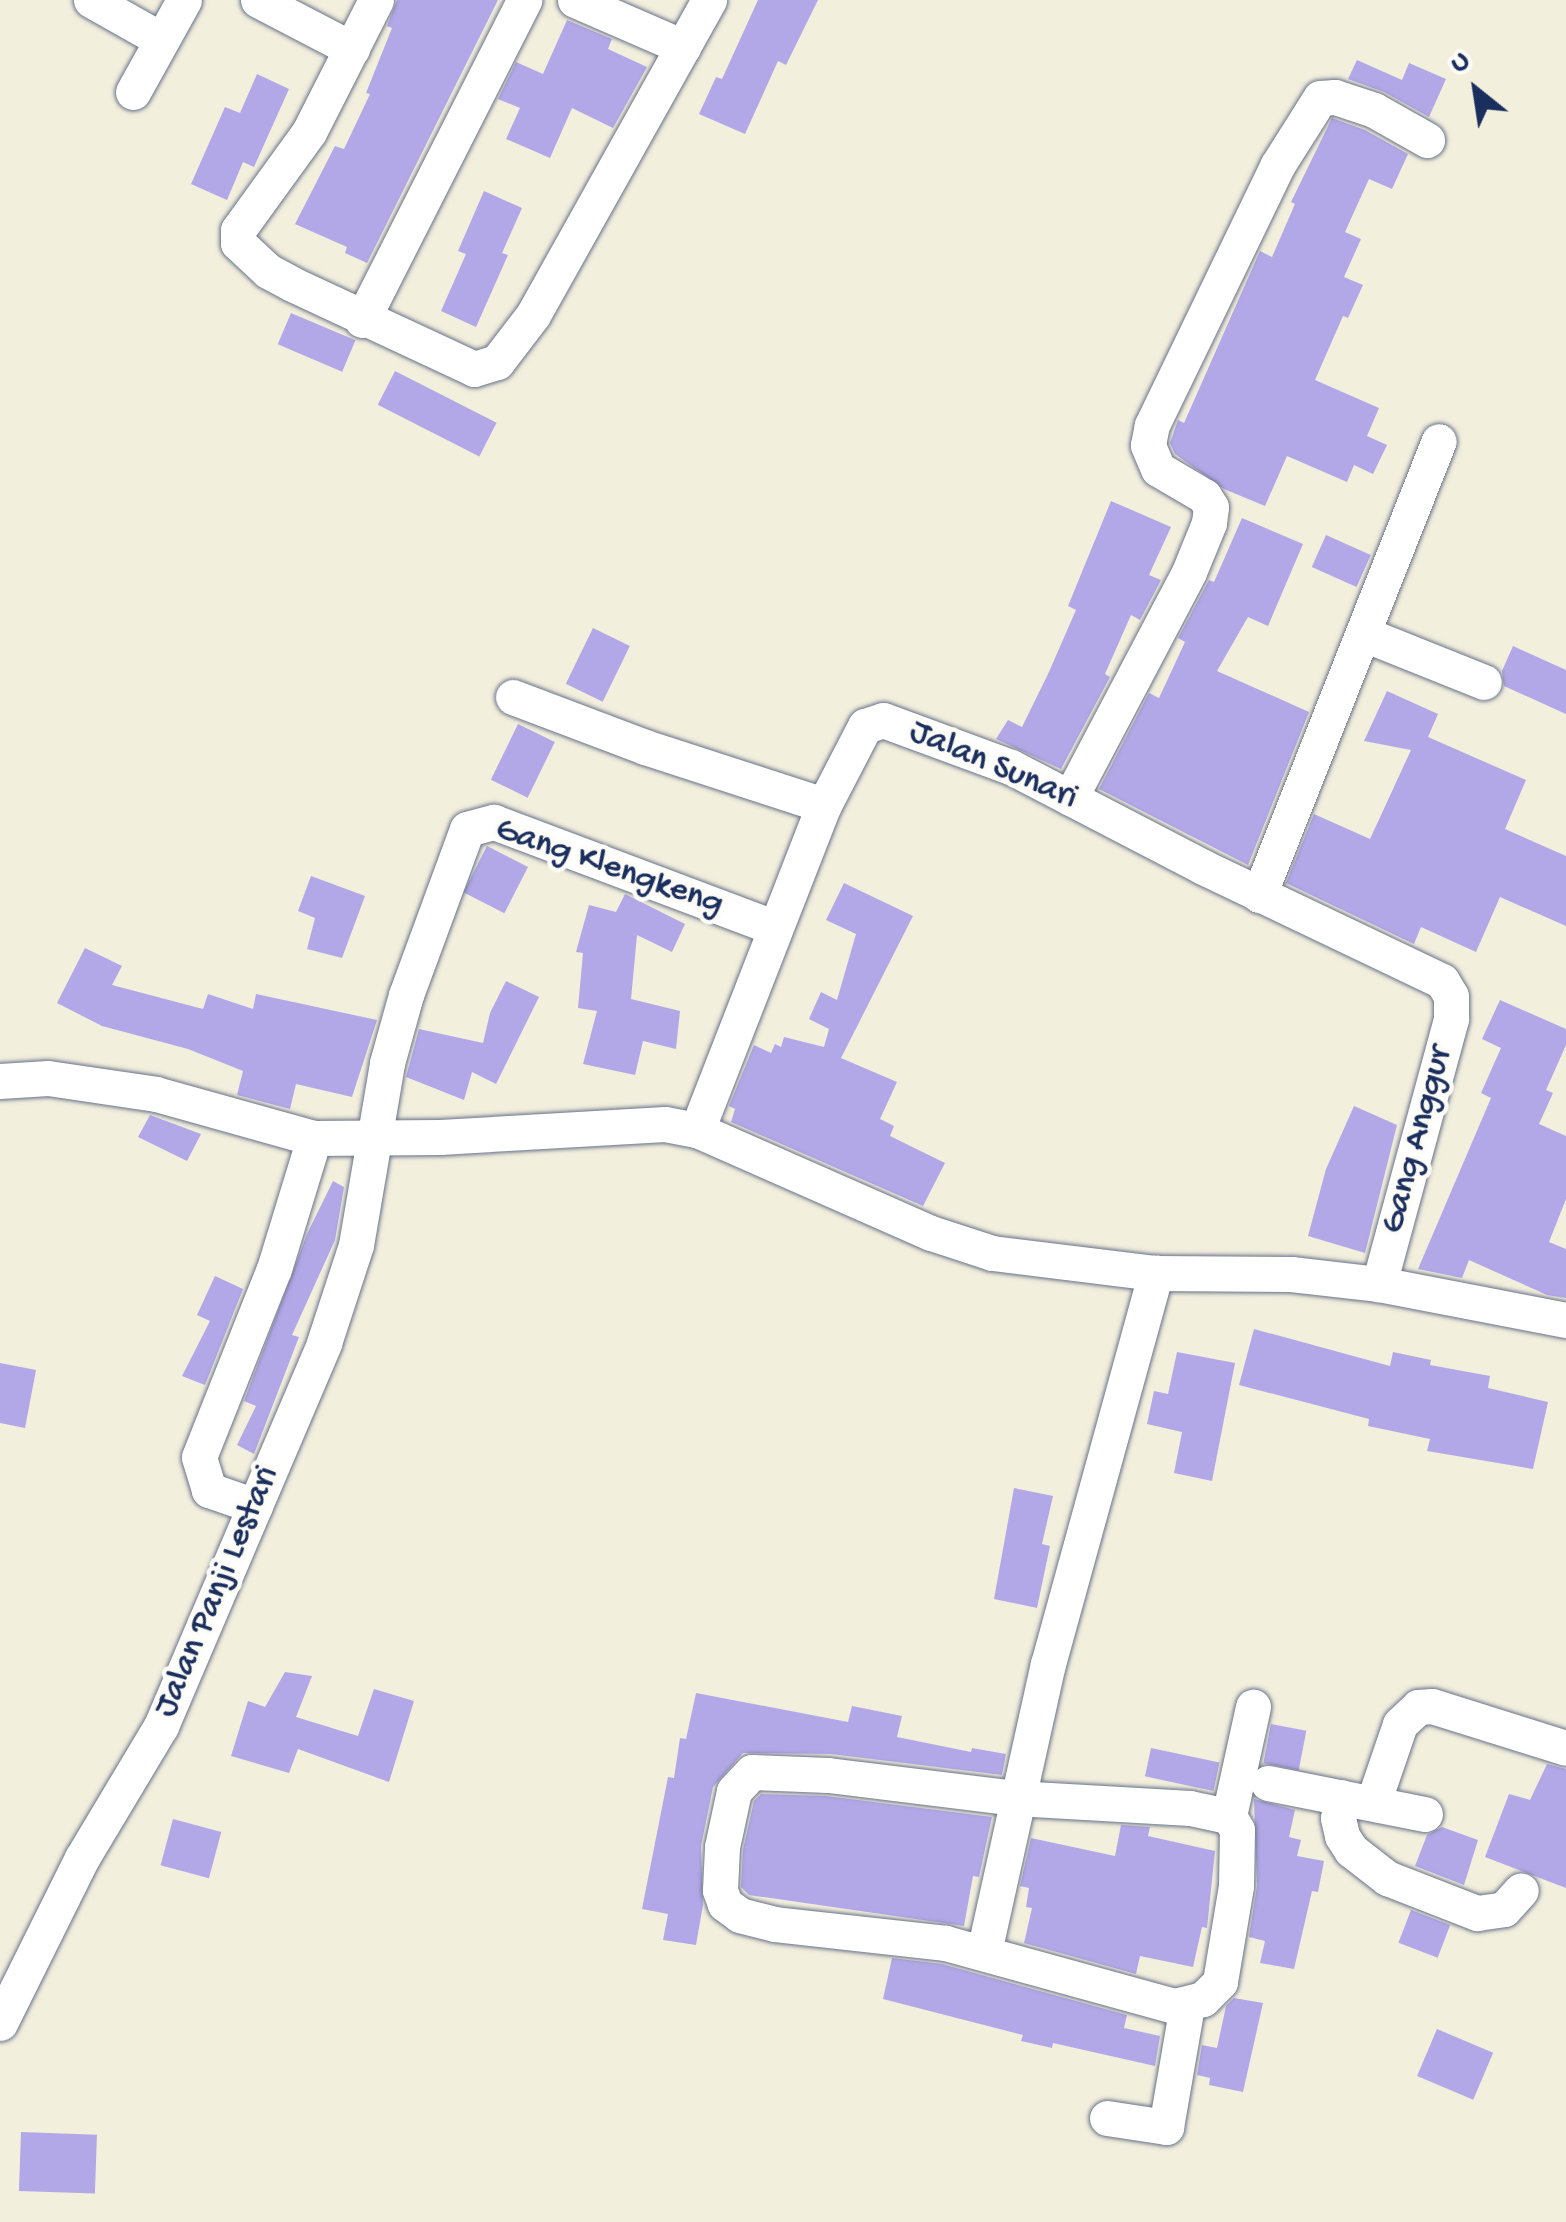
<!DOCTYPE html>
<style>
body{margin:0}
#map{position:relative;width:1566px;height:2222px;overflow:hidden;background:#f3efdd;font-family:"Gochi Hand",sans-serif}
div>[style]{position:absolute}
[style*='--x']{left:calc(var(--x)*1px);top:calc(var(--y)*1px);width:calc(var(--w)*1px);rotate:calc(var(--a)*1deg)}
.building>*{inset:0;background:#b3a8e7;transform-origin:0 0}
.roads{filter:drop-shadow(0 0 2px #67728a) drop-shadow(0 0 2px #67728a)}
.minor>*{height:35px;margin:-17.5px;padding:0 17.5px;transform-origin:17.5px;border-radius:17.5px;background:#fff}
span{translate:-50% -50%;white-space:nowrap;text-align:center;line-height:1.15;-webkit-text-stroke:9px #fdfcf7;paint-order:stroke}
.street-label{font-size:35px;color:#1b2f5e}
.north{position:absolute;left:1426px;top:40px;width:100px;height:100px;-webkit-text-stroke:8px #fdfcf7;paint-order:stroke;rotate:330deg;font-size:28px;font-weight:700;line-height:40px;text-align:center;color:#1b2f5e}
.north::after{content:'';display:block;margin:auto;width:35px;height:45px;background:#1b2f5e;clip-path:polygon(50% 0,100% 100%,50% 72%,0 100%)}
</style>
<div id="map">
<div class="building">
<div style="clip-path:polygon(397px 0,498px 0,367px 263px,345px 253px,347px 247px,295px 224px,335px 146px,344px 149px,370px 94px,366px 93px,392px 28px,387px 26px)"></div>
<div style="clip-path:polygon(758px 0,818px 0,786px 65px,778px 61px,745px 134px,699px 114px,716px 77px,722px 79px)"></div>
<div style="clip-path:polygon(567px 20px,612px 39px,608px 49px,647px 67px,613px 128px,572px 108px,550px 158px,506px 139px,520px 108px,498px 99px,516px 62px,543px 74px)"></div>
<div style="clip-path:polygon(1357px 60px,1402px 80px,1409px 63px,1446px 79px,1429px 117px,1384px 92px,1348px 79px)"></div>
<div style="clip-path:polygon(257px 74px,289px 89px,254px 167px,243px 162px,227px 200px,191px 184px,225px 107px,240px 113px)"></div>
<div style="clip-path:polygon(1332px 118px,1365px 130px,1408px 154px,1392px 189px,1369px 179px,1345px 232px,1361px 239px,1344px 277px,1363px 285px,1348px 318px,1343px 316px,1315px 380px,1379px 408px,1367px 436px,1387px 445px,1373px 474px,1354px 465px,1347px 482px,1287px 456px,1265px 506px,1224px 489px,1175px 454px,1170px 443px,1178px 420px,1184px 423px,1260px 251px,1272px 257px,1295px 204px,1291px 202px)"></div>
<div style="clip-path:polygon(484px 191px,522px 208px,502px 253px,508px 255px,476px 327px,441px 311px,466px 254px,458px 251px)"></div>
<div style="left:291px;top:313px;width:70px;height:34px;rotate:23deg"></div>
<div style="left:395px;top:371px;width:114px;height:38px;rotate:27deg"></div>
<div style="clip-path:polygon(1111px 501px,1171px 527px,1149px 575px,1161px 580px,1140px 620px,1131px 615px,1105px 674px,1110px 677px,1061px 769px,996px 739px,1008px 720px,1022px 727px,1048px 674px,1076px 610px,1068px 606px)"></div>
<div style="clip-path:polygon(1242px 518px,1303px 544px,1268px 626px,1248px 617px,1217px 671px,1309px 712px,1248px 865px,1099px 789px,1149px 693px,1159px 698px,1185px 642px,1178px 638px,1209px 580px,1214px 582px)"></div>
<div style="left:1326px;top:535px;width:49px;height:35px;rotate:24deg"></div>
<div style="left:593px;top:628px;width:41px;height:62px;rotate:26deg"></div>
<div style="clip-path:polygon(1513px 646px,1566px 670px,1566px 714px,1504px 686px,1502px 671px)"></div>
<div style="clip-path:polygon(1387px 691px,1438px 714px,1428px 737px,1526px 780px,1505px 829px,1566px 856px,1566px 926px,1500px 897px,1476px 952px,1421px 927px,1414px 944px,1286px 883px,1314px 814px,1370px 839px,1411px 750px,1364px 741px)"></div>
<div style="left:518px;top:724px;width:41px;height:62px;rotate:26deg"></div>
<div style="left:487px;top:846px;width:46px;height:52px;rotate:27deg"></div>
<div style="clip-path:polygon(311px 876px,365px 896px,342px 958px,307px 949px,315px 918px,298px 911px)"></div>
<div style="clip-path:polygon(844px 883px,913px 916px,841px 1058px,897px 1082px,880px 1119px,894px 1126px,890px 1136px,945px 1163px,923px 1206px,731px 1122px,735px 1109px,729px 1106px,754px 1045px,771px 1053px,775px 1044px,781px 1047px,784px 1037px,824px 1047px,829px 1029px,809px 1019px,821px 992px,837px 1000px,856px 934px,826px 920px)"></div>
<div style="clip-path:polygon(625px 894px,685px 924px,672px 952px,637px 935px,631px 999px,680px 1011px,676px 1049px,643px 1041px,635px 1075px,583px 1064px,597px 1011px,578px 1008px,583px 953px,576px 952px,589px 905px,616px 912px)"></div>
<div style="clip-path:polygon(85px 948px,122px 966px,112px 985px,203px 1009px,208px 994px,253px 1009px,256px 994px,377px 1020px,352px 1097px,296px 1084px,290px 1109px,237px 1095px,243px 1071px,188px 1049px,102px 1026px,57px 1003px)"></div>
<div style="clip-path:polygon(506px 981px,539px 997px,496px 1084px,472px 1072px,464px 1100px,406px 1077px,419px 1029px,483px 1043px,490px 1013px)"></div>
<div style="clip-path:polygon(1500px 1000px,1566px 1029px,1566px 1045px,1546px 1090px,1553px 1093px,1539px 1124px,1566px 1136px,1566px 1199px,1549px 1242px,1566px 1249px,1566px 1298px,1547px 1295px,1469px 1260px,1462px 1278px,1418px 1269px,1491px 1098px,1481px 1093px,1501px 1048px,1482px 1039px)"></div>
<div style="clip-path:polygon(1354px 1106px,1397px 1125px,1365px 1253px,1308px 1236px,1326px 1169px)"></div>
<div style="clip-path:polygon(150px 1115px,201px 1134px,187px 1161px,138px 1137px)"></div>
<div style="clip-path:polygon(333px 1181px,344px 1187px,335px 1240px,292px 1335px,299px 1337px,254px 1454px,237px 1445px,256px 1406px,244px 1401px,307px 1234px)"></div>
<div style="clip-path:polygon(215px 1276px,243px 1289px,205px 1385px,182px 1376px,210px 1321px,197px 1315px)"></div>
<div style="clip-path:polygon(1254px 1329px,1390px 1366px,1393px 1352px,1431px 1360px,1430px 1365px,1490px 1376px,1488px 1388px,1548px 1402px,1533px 1469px,1427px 1451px,1430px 1439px,1368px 1426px,1369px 1419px,1239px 1385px)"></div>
<div style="clip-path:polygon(1177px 1352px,1235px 1363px,1212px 1481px,1174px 1473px,1182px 1432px,1147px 1424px,1154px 1391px,1168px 1394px)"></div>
<div style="clip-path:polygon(0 1363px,36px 1370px,25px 1428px,0 1423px)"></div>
<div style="clip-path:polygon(1014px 1488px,1053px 1496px,1042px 1544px,1050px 1546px,1037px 1608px,994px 1599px)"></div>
<div style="clip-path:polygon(285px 1672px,312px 1676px,296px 1717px,358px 1736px,374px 1689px,414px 1701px,389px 1782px,298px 1749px,289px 1773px,231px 1756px,248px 1701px,265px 1707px)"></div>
<div style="clip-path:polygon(696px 1693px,848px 1722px,852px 1706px,902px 1716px,897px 1737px,971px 1752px,972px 1748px,1006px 1754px,1002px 1775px,831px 1754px,743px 1753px,713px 1787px,701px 1846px,703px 1905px,696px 1945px,663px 1940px,668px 1914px,642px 1909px,668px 1777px,674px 1778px,680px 1738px,686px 1739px)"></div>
<div style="left:1271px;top:1724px;width:36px;height:40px;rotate:11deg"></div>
<div style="left:1151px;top:1748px;width:70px;height:29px;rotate:12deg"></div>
<div style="clip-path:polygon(1547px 1764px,1566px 1769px,1566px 1888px,1485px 1857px,1509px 1794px,1530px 1800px)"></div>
<div style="clip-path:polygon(761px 1794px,826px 1796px,992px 1817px,979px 1877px,973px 1876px,964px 1926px,749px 1895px,741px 1887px,743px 1850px,754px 1801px)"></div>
<div style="clip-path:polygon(1254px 1799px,1295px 1810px,1289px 1837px,1301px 1840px,1297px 1856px,1324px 1861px,1318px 1892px,1312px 1891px,1294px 1969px,1260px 1963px,1265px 1941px,1249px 1937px,1257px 1886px)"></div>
<div style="left:173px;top:1819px;width:50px;height:48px;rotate:15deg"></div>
<div style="clip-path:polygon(1121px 1825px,1150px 1827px,1148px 1836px,1215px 1851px,1207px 1928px,1202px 1927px,1193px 1967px,1140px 1956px,1136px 1974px,1024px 1943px,1032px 1908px,1026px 1907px,1029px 1888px,1020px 1886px,1031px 1838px,1115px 1856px)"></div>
<div style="clip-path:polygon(1442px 1827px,1478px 1840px,1464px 1885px,1415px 1866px,1427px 1835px)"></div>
<div style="left:1411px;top:1910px;width:42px;height:35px;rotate:21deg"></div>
<div style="clip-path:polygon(892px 1958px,942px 1964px,1127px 2015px,1124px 2028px,1160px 2036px,1155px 2066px,1053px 2043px,1052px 2048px,1021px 2041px,1023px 2035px,883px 1999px)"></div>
<div style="clip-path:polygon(1234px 1998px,1263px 2003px,1243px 2092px,1209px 2085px,1210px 2078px,1197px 2075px,1202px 2045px,1217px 2048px,1226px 2006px)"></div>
<div style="left:1437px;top:2029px;width:61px;height:51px;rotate:23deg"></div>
<div style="left:21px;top:2132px;width:76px;height:59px;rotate:2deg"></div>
</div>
<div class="roads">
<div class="minor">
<div style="--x:91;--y:0;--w:81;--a:29.4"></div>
<div style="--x:258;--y:0;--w:106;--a:27.5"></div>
<div style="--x:376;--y:0;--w:148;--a:116.9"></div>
<div style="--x:309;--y:132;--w:121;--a:125.9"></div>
<div style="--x:238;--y:230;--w:13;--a:90"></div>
<div style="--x:238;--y:243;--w:41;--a:43"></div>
<div style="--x:268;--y:271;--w:27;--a:28"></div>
<div style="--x:292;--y:284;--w:201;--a:25"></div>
<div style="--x:474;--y:369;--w:24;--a:-17"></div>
<div style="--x:497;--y:362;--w:59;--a:-52.5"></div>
<div style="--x:533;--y:315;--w:361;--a:-60.8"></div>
<div style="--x:575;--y:0;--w:118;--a:23.5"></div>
<div style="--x:133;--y:92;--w:105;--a:-61"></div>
<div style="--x:362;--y:320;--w:359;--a:-63.1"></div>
<div style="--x:1364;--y:634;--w:129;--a:21.8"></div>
<div style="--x:513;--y:697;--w:141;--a:20.7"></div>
<div style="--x:645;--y:747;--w:188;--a:18"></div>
<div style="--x:1070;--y:798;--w:255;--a:-62.2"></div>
<div style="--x:1189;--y:572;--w:53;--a:-67.8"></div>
<div style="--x:1209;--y:523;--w:16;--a:-83"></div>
<div style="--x:1211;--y:507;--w:13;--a:-122"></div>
<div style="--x:1204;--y:496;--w:53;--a:-149.6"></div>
<div style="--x:1158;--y:469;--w:26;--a:-113"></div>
<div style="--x:1148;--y:445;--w:20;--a:-79"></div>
<div style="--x:1152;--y:425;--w:288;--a:-64.2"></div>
<div style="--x:1277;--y:166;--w:80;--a:-57.7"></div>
<div style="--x:1320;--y:98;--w:15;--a:-4"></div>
<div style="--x:1335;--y:97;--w:41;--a:18.4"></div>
<div style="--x:1374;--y:110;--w:61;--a:29.5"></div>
<div style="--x:1259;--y:895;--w:488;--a:-68.4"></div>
<div style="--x:0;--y:1081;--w:48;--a:-3.6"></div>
<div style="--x:48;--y:1078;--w:109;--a:8.4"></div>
<div style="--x:156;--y:1094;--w:164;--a:15.6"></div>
<div style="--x:314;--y:1138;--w:126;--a:-0.5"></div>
<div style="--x:440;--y:1137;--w:225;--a:-3.3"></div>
<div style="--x:665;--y:1124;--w:33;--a:11"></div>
<div style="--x:697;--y:1130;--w:256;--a:23.8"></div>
<div style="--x:931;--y:1233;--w:64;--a:18.2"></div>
<div style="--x:992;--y:1253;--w:165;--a:7"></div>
<div style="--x:1156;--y:1273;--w:135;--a:0.4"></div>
<div style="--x:1291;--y:1274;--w:89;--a:6.5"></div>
<div style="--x:1379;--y:1284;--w:190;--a:10.9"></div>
<div style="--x:697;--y:1130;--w:349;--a:-68.7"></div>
<div style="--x:824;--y:805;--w:89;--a:-62.6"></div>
<div style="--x:865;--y:726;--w:19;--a:-18"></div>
<div style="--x:883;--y:720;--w:136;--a:20.2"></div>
<div style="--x:1011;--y:767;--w:216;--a:27.5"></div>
<div style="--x:1203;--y:867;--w:265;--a:25.5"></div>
<div style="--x:1442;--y:981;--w:17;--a:59"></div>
<div style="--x:1451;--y:996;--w:23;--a:90"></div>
<div style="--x:1451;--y:1019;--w:275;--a:105.2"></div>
<div style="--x:255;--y:1506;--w:49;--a:-160.8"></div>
<div style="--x:209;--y:1490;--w:34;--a:-107"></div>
<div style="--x:199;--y:1457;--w:202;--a:-68.3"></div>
<div style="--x:274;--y:1269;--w:137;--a:-73"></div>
<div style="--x:752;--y:1772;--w:76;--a:2.3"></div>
<div style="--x:828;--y:1775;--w:188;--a:7"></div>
<div style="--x:1015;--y:1798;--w:175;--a:3.3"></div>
<div style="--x:1190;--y:1808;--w:40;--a:12"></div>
<div style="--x:1229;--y:1816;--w:16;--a:60"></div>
<div style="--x:1237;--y:1830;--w:56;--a:91"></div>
<div style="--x:1236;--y:1886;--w:97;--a:99.5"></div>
<div style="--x:1220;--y:1982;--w:24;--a:135"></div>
<div style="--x:1203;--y:1999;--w:30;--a:166"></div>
<div style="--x:1174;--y:2006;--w:237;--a:-164.6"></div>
<div style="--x:946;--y:1943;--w:172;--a:-173.7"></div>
<div style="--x:775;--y:1924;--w:36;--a:-166"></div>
<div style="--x:740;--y:1915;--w:19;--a:-144"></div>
<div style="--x:725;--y:1904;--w:15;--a:-110"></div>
<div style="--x:720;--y:1890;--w:43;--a:-87.3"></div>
<div style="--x:722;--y:1847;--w:57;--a:-77.9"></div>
<div style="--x:734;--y:1791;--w:26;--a:-47"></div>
<div style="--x:1268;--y:1783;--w:160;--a:11.2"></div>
<div style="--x:1341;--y:1797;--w:21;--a:98"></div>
<div style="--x:1338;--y:1818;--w:18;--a:77"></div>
<div style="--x:1342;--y:1836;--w:17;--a:57"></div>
<div style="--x:1351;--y:1850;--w:46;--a:37.9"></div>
<div style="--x:1387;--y:1878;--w:97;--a:21.3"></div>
<div style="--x:1477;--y:1913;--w:27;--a:-8"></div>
<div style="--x:1504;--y:1909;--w:25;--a:-48"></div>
<div style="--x:1373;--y:1803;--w:83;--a:-71.1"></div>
<div style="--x:1400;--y:1724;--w:25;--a:-43"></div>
<div style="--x:1418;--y:1707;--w:14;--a:-4"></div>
<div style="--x:1432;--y:1706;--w:140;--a:17.4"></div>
<div style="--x:1229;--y:1816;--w:112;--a:-77.6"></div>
<div style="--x:984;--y:1952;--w:295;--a:-77.5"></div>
<div style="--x:1048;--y:1664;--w:406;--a:-74.6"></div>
<div style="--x:0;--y:2023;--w:184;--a:-63.6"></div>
<div style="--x:82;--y:1858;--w:154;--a:-59.1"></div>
<div style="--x:161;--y:1726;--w:416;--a:-66.9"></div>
<div style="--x:324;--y:1343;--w:103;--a:-71.9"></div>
<div style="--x:356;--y:1245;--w:185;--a:-80.3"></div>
<div style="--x:387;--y:1063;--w:71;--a:-74.4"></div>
<div style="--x:406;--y:995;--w:177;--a:-69.8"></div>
<div style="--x:467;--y:829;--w:28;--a:-15"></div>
<div style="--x:494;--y:822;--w:298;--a:20.6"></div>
<div style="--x:1107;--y:2118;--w:60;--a:8.7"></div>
<div style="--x:1166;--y:2127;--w:123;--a:-80.2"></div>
</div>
</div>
<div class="street-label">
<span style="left:993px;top:766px;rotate:23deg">Jalan Sunari</span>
<span style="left:609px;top:868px;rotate:19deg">Gang Klengkeng</span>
<span style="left:1418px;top:1140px;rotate:-75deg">Gang Anggur</span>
<span style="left:218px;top:1592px;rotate:-67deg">Jalan Panji Lestari</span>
</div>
<div class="north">U</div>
</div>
